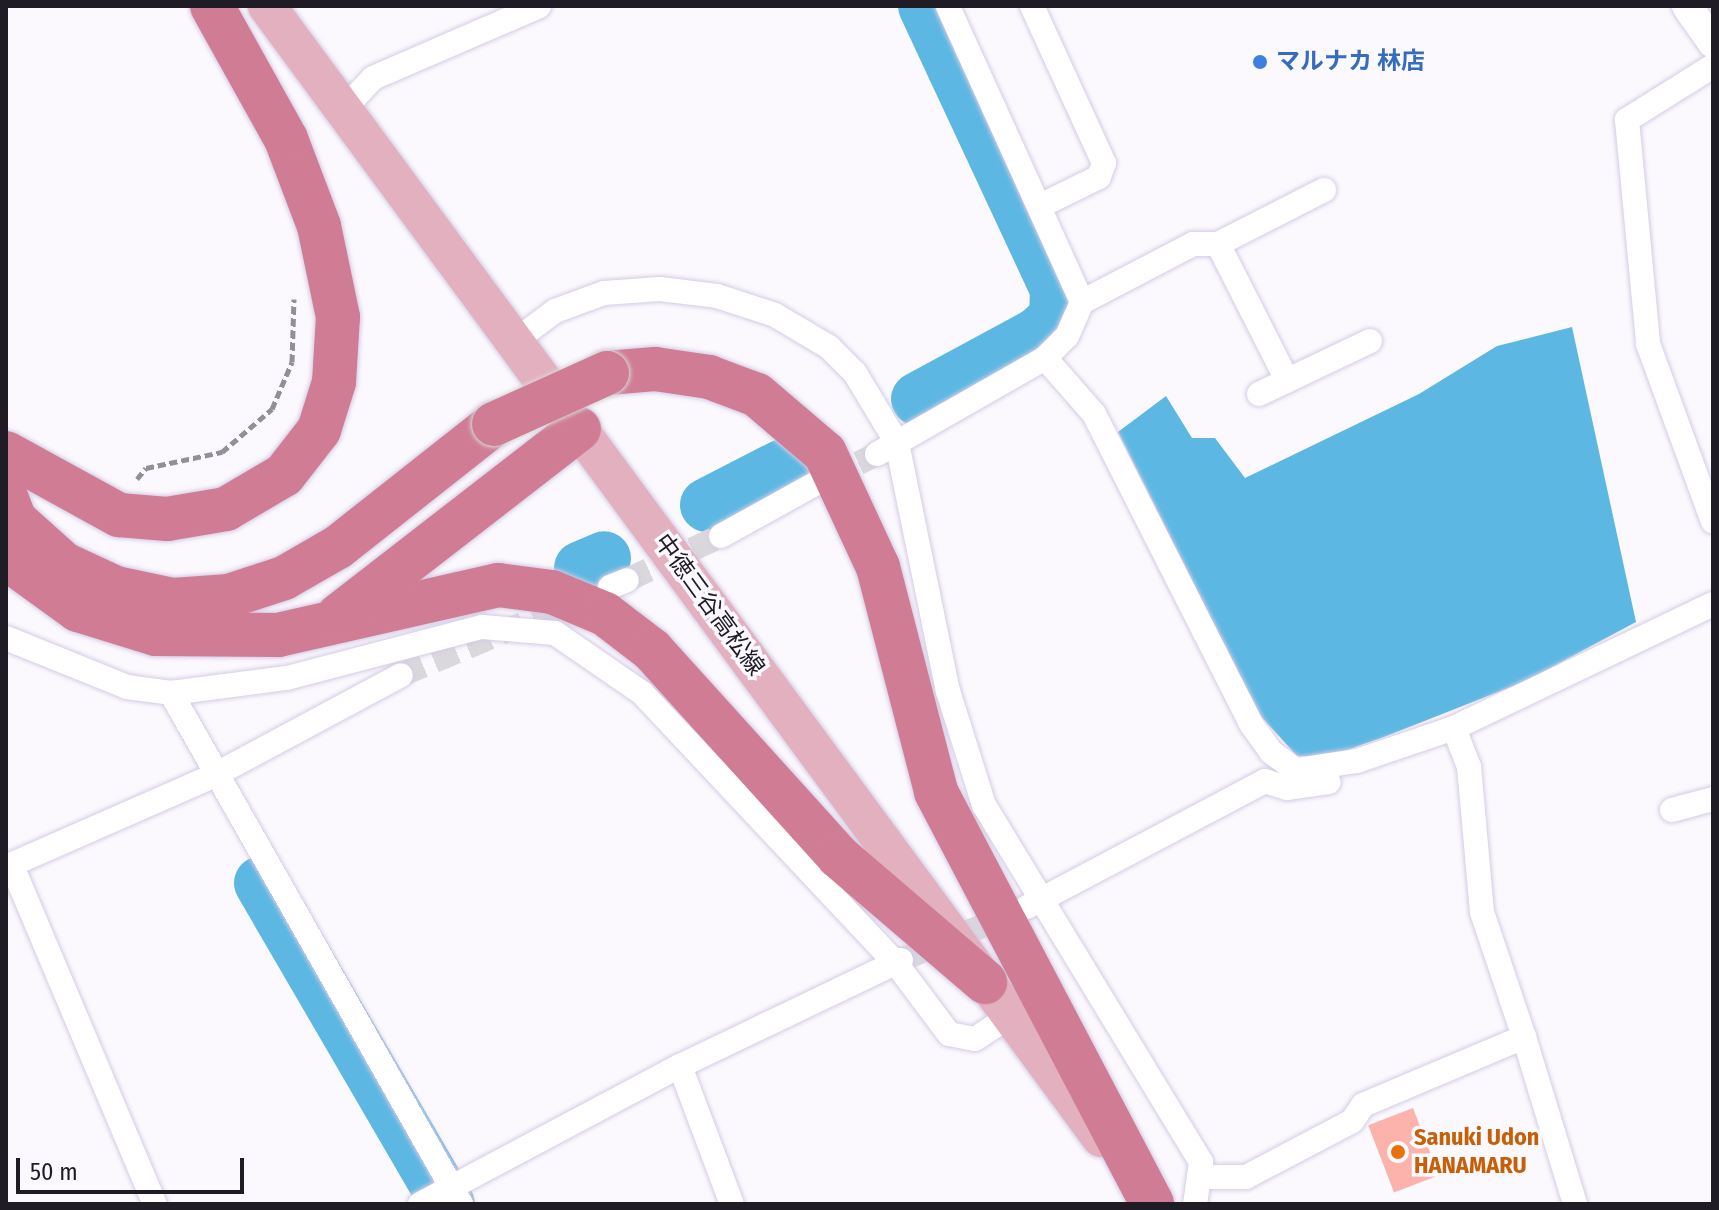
<!DOCTYPE html>
<meta charset="utf-8">
<style>
body{margin:0}
#map{position:relative;width:1719px;height:1210px;overflow:hidden;background:#fbf9fe;font-family:"Fira Sans Condensed","Noto Sans JP",sans-serif}
div>[style]{position:absolute}
[style*='--x']{left:calc(var(--x)*1px);top:calc(var(--y)*1px);width:calc(var(--w)*1px);rotate:calc(var(--a)*1deg)}
.water>*{inset:0;background:#5cb8e2}
.river>*{height:54px;margin:-27px;padding:0 27px;transform-origin:27px;border-radius:27px;background:#5cb8e2}
.building>*{inset:0;background:#fbb3ac;transform-origin:0 0}
.minor-tunnel>*{height:24px;margin-top:-12px;transform-origin:0;background:repeating-linear-gradient(90deg,#dad8dd 0 24px,transparent 0 36px)}
.path>*{height:5px;margin-top:-2.5px;transform-origin:0;background:repeating-linear-gradient(90deg,#928f96 0 8px,transparent 0 12px)}
.roads{filter:drop-shadow(0 0 2px #d5cbe4) drop-shadow(0 0 2px #d5cbe4)}
.minor>*{height:24px;margin:-12px;padding:0 12px;transform-origin:12px;border-radius:12px;background:#fff}
.tertiary>*{height:30px;margin:-15px;padding:0 15px;transform-origin:15px;border-radius:15px;background:#fff}
.primary>*{height:38px;margin:-19px;padding:0 19px;transform-origin:19px;border-radius:19px;background:#e3b0bf}
.motorway>*{height:44px;margin:-22px;padding:0 22px;transform-origin:22px;border-radius:22px;background:#d17c95}
.bridges{filter:drop-shadow(0 0 2px #d7d6d8) drop-shadow(0 0 2px #d7d6d8)}
.motorway-bridge>*{height:44px;margin:-22px;padding:0 22px;transform-origin:22px;border-radius:22px;background:#d17c95}
.dots>*{width:22px;height:22px;translate:-50% -50%;box-sizing:border-box;border:4px solid #fbf9fe;border-radius:50%}
span{translate:-50% -50%;white-space:nowrap;text-align:center;line-height:1.15;-webkit-text-stroke:7px #fbf9fe;paint-order:stroke}
.shop-label{font-size:24px;color:#366cbe;font-weight:700}
.left{translate:0 -50%;text-align:left}
.street-label{font-size:24px;color:#201c25}
.food-label{font-size:24px;color:#c56008;font-weight:700}
.frame{position:absolute;inset:0;border:8px solid #201c25;pointer-events:none}
.scale{position:absolute;left:16px;top:1158px;width:228px;height:36px;box-sizing:border-box;border:4px solid #201c25;border-top:0;padding-left:10px;font-size:24px;line-height:28px;white-space:nowrap;color:#201c25;-webkit-text-stroke:6px #fbf9fe;paint-order:stroke}
</style>
<div id="map">
<div class="water">
<div style="clip-path:polygon(1572px 327px,1636px 622px,1526px 681px,1384px 737px,1327px 757px,1297px 756px,1258px 713px,1118px 432px,1166px 396px,1192px 438px,1215px 438px,1245px 478px,1419px 394px,1497px 346px)"></div>
</div>
<div class="river">
<div style="--x:918;--y:399;--w:136;--a:-28.4"></div>
<div style="--x:1038;--y:334;--w:24;--a:-42"></div>
<div style="--x:1056;--y:318;--w:29;--a:-88"></div>
<div style="--x:1057;--y:289;--w:312;--a:-115"></div>
<div style="--x:707;--y:505;--w:85;--a:-27.2"></div>
<div style="--x:581;--y:568;--w:25;--a:-23"></div>
<div style="--x:261;--y:883;--w:371;--a:59.8"></div>
</div>
<div class="building">
<div style="left:1413px;top:1108px;width:72px;height:48px;rotate:69deg"></div>
</div>
<div class="minor-tunnel">
<div style="--x:826;--y:479;--w:57;--a:-26.1"></div>
<div style="--x:627;--y:580;--w:104;--a:-25.1"></div>
<div style="--x:401;--y:675;--w:189;--a:-22.8"></div>
<div style="--x:901;--y:960;--w:119;--a:-22.7"></div>
</div>
<div class="path">
<div style="--x:137;--y:479;--w:14;--a:-51"></div>
<div style="--x:146;--y:468;--w:78;--a:-11.9"></div>
<div style="--x:222;--y:452;--w:66;--a:-40.7"></div>
<div style="--x:272;--y:409;--w:51;--a:-66.9"></div>
<div style="--x:292;--y:362;--w:63;--a:-88.2"></div>
</div>
<div class="roads">
<div class="minor">
<div style="--x:1032;--y:6;--w:173;--a:65.4"></div>
<div style="--x:1104;--y:163;--w:15;--a:110"></div>
<div style="--x:1099;--y:177;--w:64;--a:153.8"></div>
<div style="--x:1713;--y:66;--w:102;--a:147.9"></div>
<div style="--x:1627;--y:120;--w:225;--a:84.6"></div>
<div style="--x:1648;--y:344;--w:189;--a:69.9"></div>
<div style="--x:344;--y:109;--w:42;--a:-46.9"></div>
<div style="--x:373;--y:78;--w:181;--a:-23.4"></div>
<div style="--x:1218;--y:244;--w:153;--a:63.1"></div>
<div style="--x:1082;--y:302;--w:125;--a:-27.6"></div>
<div style="--x:1193;--y:244;--w:25;--a:0"></div>
<div style="--x:1218;--y:244;--w:119;--a:-27"></div>
<div style="--x:515;--y:341;--w:50;--a:-36.9"></div>
<div style="--x:555;--y:311;--w:52;--a:-20.2"></div>
<div style="--x:604;--y:293;--w:56;--a:-4.1"></div>
<div style="--x:660;--y:289;--w:57;--a:7"></div>
<div style="--x:717;--y:296;--w:61;--a:18.1"></div>
<div style="--x:775;--y:315;--w:63;--a:30.7"></div>
<div style="--x:829;--y:347;--w:37;--a:45"></div>
<div style="--x:855;--y:373;--w:82;--a:59"></div>
<div style="--x:897;--y:443;--w:253;--a:78.4"></div>
<div style="--x:948;--y:691;--w:120;--a:72.5"></div>
<div style="--x:984;--y:805;--w:418;--a:58.7"></div>
<div style="--x:1201;--y:1162;--w:42;--a:98.1"></div>
<div style="--x:1045;--y:358;--w:74;--a:48.8"></div>
<div style="--x:1094;--y:414;--w:347;--a:63.1"></div>
<div style="--x:1251;--y:724;--w:34;--a:54"></div>
<div style="--x:1271;--y:752;--w:31;--a:36"></div>
<div style="--x:1296;--y:770;--w:62;--a:-8.4"></div>
<div style="--x:1357;--y:761;--w:102;--a:-18.8"></div>
<div style="--x:1454;--y:728;--w:287;--a:-25.6"></div>
<div style="--x:1259;--y:394;--w:123;--a:-25.5"></div>
<div style="--x:877;--y:454;--w:193;--a:-29.7"></div>
<div style="--x:1045;--y:358;--w:31;--a:-45"></div>
<div style="--x:1067;--y:336;--w:37;--a:-66"></div>
<div style="--x:1082;--y:302;--w:325;--a:-114.4"></div>
<div style="--x:721;--y:536;--w:105;--a:-29"></div>
<div style="--x:610;--y:587;--w:18;--a:-22"></div>
<div style="--x:6;--y:638;--w:131;--a:22"></div>
<div style="--x:127;--y:687;--w:44;--a:7.8"></div>
<div style="--x:171;--y:693;--w:117;--a:-7.4"></div>
<div style="--x:287;--y:678;--w:202;--a:-14.7"></div>
<div style="--x:482;--y:627;--w:73;--a:4.7"></div>
<div style="--x:555;--y:633;--w:106;--a:34.6"></div>
<div style="--x:642;--y:693;--w:369;--a:46.8"></div>
<div style="--x:895;--y:962;--w:90;--a:53.1"></div>
<div style="--x:949;--y:1034;--w:26;--a:11"></div>
<div style="--x:975;--y:1039;--w:42;--a:-33.3"></div>
<div style="--x:171;--y:693;--w:588;--a:60.42"></div>
<div style="--x:1672;--y:810;--w:42;--a:-15"></div>
<div style="--x:12;--y:866;--w:367;--a:67.1"></div>
<div style="--x:6;--y:867;--w:226;--a:-23.7"></div>
<div style="--x:213;--y:776;--w:213;--a:-28.2"></div>
<div style="--x:1027;--y:907;--w:269;--a:-27.9"></div>
<div style="--x:1265;--y:781;--w:23;--a:18"></div>
<div style="--x:1287;--y:788;--w:42;--a:-8.1"></div>
<div style="--x:1524;--y:1037;--w:175;--a:73"></div>
<div style="--x:680;--y:1066;--w:147;--a:69.4"></div>
<div style="--x:1202;--y:1177;--w:44;--a:0"></div>
<div style="--x:1246;--y:1177;--w:120;--a:-27.8"></div>
<div style="--x:1352;--y:1121;--w:19;--a:-55"></div>
<div style="--x:1363;--y:1105;--w:175;--a:-22.9"></div>
<div style="--x:1524;--y:1037;--w:132;--a:-108.6"></div>
<div style="--x:1482;--y:912;--w:146;--a:-95.1"></div>
<div style="--x:1469;--y:767;--w:42;--a:-111"></div>
<div style="--x:420;--y:1204;--w:294;--a:-28"></div>
<div style="--x:680;--y:1066;--w:245;--a:-25.6"></div>
</div>
<div class="tertiary">
<div style="--x:1687;--y:6;--w:45;--a:54.9"></div>
</div>
<div class="primary">
<div style="--x:267;--y:6;--w:1406;--a:53.62"></div>
</div>
<div class="motorway">
<div style="--x:607;--y:373;--w:48;--a:-4.8"></div>
<div style="--x:655;--y:369;--w:55;--a:8.4"></div>
<div style="--x:709;--y:377;--w:51;--a:20.6"></div>
<div style="--x:757;--y:395;--w:89;--a:40.5"></div>
<div style="--x:825;--y:453;--w:126;--a:65.1"></div>
<div style="--x:878;--y:567;--w:232;--a:75.5"></div>
<div style="--x:936;--y:792;--w:465;--a:62.3"></div>
<div style="--x:6;--y:453;--w:129;--a:28.8"></div>
<div style="--x:119;--y:515;--w:48;--a:4.8"></div>
<div style="--x:167;--y:519;--w:60;--a:-9.6"></div>
<div style="--x:226;--y:509;--w:67;--a:-30.4"></div>
<div style="--x:284;--y:475;--w:57;--a:-52.1"></div>
<div style="--x:319;--y:430;--w:50;--a:-72.6"></div>
<div style="--x:334;--y:382;--w:65;--a:-86.5"></div>
<div style="--x:338;--y:317;--w:93;--a:-101.8"></div>
<div style="--x:319;--y:226;--w:93;--a:-110.8"></div>
<div style="--x:286;--y:139;--w:152;--a:-119.1"></div>
<div style="--x:6;--y:497;--w:25;--a:69"></div>
<div style="--x:15;--y:520;--w:66;--a:41.9"></div>
<div style="--x:64;--y:564;--w:57;--a:24.8"></div>
<div style="--x:116;--y:588;--w:58;--a:11.9"></div>
<div style="--x:173;--y:600;--w:56;--a:-4.1"></div>
<div style="--x:229;--y:596;--w:58;--a:-18.1"></div>
<div style="--x:284;--y:578;--w:62;--a:-29.9"></div>
<div style="--x:338;--y:547;--w:199;--a:-38.3"></div>
<div style="--x:6;--y:558;--w:89;--a:35.8"></div>
<div style="--x:78;--y:610;--w:82;--a:17.1"></div>
<div style="--x:156;--y:634;--w:122;--a:0.5"></div>
<div style="--x:278;--y:635;--w:226;--a:-12.8"></div>
<div style="--x:498;--y:585;--w:54;--a:7.4"></div>
<div style="--x:552;--y:592;--w:57;--a:22.5"></div>
<div style="--x:605;--y:614;--w:59;--a:37.5"></div>
<div style="--x:652;--y:650;--w:278;--a:47.9"></div>
<div style="--x:838;--y:856;--w:194;--a:40.6"></div>
<div style="--x:338;--y:616;--w:305;--a:-37.8"></div>
</div>
</div>
<div class="bridges">
<div class="motorway-bridge">
<div style="--x:494;--y:424;--w:124;--a:-24.3"></div>
</div>
</div>
<div class="dots">
<div style="left:1260px;top:62px;background:#3f7fe0"></div>
<div style="left:1398px;top:1152px;background:#e8710a"></div>
</div>
<div class="shop-label">
<span class="left" style="left:1276px;top:62px">マルナカ 林店</span>
</div>
<div class="street-label">
<span style="left:709px;top:605px;rotate:54deg">中徳三谷高松線</span>
</div>
<div class="food-label">
<span class="left" style="left:1414px;top:1152px">Sanuki Udon<br>HANAMARU</span>
</div>
<div class="frame"></div>
<div class="scale">50 m</div>
</div>
